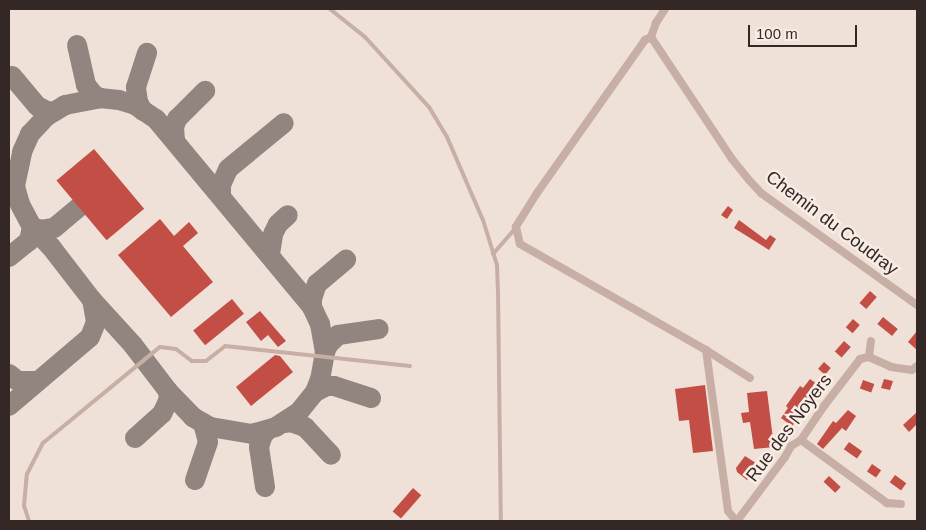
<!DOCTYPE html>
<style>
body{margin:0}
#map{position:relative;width:926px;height:530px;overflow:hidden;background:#f0e1d8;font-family:Arial,sans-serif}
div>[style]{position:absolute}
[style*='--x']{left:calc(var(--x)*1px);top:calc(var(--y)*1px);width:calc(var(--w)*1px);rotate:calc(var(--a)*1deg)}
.taxiway>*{height:20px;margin:-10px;padding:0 10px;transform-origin:10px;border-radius:10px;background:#92847f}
.building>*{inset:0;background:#c24e45;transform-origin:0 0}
.service>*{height:4px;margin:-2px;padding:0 2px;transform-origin:2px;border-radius:2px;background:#c7afa5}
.minor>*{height:8px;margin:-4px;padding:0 4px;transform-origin:4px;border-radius:4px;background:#c7afa5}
span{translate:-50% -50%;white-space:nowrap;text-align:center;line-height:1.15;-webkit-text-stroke:5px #f8ece4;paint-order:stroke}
.street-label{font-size:18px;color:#332826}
.frame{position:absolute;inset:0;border:10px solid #332826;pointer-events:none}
.scale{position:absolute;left:748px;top:25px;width:109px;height:22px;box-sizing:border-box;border:2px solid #332826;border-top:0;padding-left:6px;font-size:15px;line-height:18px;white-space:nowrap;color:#332826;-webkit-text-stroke:4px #f8ece4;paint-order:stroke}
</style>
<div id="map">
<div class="taxiway">
<div style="--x:77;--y:45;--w:41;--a:77.3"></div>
<div style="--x:86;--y:85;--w:13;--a:51"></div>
<div style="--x:94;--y:95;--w:7;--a:27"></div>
<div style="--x:12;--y:76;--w:39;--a:50"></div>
<div style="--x:37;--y:106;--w:13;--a:27"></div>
<div style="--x:49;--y:112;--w:6;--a:-9"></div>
<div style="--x:143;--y:111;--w:10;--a:-119"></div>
<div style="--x:138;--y:102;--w:15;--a:-98"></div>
<div style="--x:136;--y:87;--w:36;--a:-72"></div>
<div style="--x:175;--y:141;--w:14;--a:-94"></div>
<div style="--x:174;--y:127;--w:9;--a:-69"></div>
<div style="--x:177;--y:119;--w:40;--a:-45"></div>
<div style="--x:221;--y:195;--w:10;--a:-90"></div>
<div style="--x:221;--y:185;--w:17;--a:-66"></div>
<div style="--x:228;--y:169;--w:72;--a:-39.4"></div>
<div style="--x:270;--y:254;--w:20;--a:-81"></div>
<div style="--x:273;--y:234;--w:11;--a:-63"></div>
<div style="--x:278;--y:224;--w:13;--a:-42"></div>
<div style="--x:9;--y:257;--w:26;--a:-39"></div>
<div style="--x:29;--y:241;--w:14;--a:-78"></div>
<div style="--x:32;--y:227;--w:9;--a:18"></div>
<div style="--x:41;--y:230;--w:13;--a:-9"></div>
<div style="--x:54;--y:228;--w:33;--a:-40"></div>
<div style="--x:312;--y:307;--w:8;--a:-90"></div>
<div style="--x:312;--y:299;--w:16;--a:-72"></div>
<div style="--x:317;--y:284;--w:38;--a:-40"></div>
<div style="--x:325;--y:352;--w:8;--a:-67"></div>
<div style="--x:328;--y:345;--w:14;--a:-45"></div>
<div style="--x:338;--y:335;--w:41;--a:-8.3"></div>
<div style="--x:9;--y:374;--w:11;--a:38"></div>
<div style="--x:18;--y:381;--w:20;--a:0"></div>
<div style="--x:315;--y:392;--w:13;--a:-27"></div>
<div style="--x:327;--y:386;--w:7;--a:0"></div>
<div style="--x:334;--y:386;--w:39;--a:18"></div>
<div style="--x:9;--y:406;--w:106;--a:-40.4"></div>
<div style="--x:90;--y:337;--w:16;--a:-68"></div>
<div style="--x:96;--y:322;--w:22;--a:-100"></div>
<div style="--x:92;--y:300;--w:67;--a:-127.7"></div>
<div style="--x:51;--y:247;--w:28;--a:-134"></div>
<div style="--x:32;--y:227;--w:26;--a:-118"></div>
<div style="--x:20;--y:204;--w:19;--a:-106"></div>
<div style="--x:15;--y:186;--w:35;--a:-78"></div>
<div style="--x:22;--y:152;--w:20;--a:-66"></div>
<div style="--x:30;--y:134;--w:25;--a:-47"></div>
<div style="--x:47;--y:116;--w:21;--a:-31"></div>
<div style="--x:65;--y:105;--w:36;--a:-11"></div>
<div style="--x:100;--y:98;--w:19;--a:6"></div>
<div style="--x:119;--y:100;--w:17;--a:17"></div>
<div style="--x:135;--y:105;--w:25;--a:34"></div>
<div style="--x:156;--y:119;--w:244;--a:50.3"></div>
<div style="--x:312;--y:307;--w:19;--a:65"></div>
<div style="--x:320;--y:324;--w:28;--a:80"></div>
<div style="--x:325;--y:352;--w:27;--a:100"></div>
<div style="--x:320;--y:379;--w:14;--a:111"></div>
<div style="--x:315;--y:392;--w:26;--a:129"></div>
<div style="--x:299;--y:412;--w:27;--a:147"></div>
<div style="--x:276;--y:427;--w:25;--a:164"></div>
<div style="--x:252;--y:434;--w:43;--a:-170.5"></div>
<div style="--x:210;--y:427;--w:20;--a:-150"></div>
<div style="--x:193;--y:417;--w:36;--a:-134"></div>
<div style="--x:168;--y:391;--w:58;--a:-127.3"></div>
<div style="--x:133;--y:345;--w:61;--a:-132.3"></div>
<div style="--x:284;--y:423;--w:7;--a:-8"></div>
<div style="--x:291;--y:422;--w:15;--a:20"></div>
<div style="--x:305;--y:427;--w:38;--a:47"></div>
<div style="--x:135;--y:438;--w:36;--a:-42"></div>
<div style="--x:162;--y:414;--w:17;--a:-65"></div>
<div style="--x:169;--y:399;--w:8;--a:-97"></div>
<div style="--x:195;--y:480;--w:40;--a:-71.1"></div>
<div style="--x:208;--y:442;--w:20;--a:-105"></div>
<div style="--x:265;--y:487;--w:40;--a:-98.5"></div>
<div style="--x:259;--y:447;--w:13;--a:-72"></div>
<div style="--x:263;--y:435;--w:7;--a:-45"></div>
</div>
<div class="building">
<div style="left:94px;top:149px;width:78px;height:49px;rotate:50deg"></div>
<div style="clip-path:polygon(728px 206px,733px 210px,727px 219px,721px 215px)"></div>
<div style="clip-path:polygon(160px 219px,174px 236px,189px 222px,198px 233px,183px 246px,213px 282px,171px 317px,118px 255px)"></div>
<div style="clip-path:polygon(739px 220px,766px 240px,770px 235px,776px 239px,769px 250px,734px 228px)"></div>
<div style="left:870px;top:291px;width:9px;height:16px;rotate:41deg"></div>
<div style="left:232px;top:299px;width:19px;height:50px;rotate:51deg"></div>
<div style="clip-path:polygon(260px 311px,286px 341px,278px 347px,268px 335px,261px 341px,246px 322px)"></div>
<div style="left:883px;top:317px;width:19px;height:9px;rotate:39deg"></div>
<div style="left:853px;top:319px;width:9px;height:11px;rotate:41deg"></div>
<div style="clip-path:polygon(917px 331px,917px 350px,908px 342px)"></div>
<div style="left:844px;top:341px;width:9px;height:14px;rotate:41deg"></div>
<div style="clip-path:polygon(275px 355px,280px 356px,293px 372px,251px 406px,236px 387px)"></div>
<div style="left:824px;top:362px;width:9px;height:9px;rotate:41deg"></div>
<div style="clip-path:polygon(810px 379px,821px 387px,818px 391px,816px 389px,793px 419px,796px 422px,792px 426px,781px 418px,788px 408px,786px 406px,800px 386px,803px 388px)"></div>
<div style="clip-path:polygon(884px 379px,893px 381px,890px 390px,881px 388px)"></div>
<div style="left:863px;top:380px;width:12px;height:9px;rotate:20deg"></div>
<div style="clip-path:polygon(705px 385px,713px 451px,693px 453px,689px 420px,679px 421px,675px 389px)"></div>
<div style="clip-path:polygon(767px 391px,774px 447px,754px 449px,750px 422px,743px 423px,741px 413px,749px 412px,747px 393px)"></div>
<div style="clip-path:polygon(848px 410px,856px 416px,846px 431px,842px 428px,823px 449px,817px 444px,833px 421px,836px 423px)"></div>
<div style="clip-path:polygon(917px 412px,917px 424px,909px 432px,903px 425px)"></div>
<div style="left:849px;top:442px;width:16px;height:9px;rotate:35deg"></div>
<div style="clip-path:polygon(745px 456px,759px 465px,747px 480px,737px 472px,736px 468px)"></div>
<div style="left:872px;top:464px;width:11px;height:9px;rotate:34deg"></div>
<div style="left:895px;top:475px;width:14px;height:9px;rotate:36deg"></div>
<div style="left:829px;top:476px;width:16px;height:8px;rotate:43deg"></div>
<div style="left:413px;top:488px;width:11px;height:31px;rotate:41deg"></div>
</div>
<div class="service">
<div style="--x:330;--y:9;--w:45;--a:38.7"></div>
<div style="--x:365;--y:37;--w:95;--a:47.6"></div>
<div style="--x:429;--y:107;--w:35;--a:59"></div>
<div style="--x:447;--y:137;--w:90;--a:66.6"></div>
<div style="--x:483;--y:220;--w:47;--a:72.7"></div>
<div style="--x:497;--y:265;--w:25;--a:88"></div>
<div style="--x:498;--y:290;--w:231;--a:89.3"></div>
<div style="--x:493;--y:254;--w:33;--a:-49"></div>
<div style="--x:29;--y:521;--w:16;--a:-108"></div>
<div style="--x:24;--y:506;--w:32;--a:-85"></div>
<div style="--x:27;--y:474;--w:35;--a:-63"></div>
<div style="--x:43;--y:443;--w:151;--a:-39.4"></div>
<div style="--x:160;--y:347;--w:16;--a:7"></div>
<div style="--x:176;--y:349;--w:20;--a:37"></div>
<div style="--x:192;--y:361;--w:14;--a:0"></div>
<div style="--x:206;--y:361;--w:24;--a:-38"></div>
<div style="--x:225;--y:346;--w:186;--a:6.2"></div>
</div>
<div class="minor">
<div style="--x:665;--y:9;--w:17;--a:123"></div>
<div style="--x:656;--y:23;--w:15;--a:110"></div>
<div style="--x:651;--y:37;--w:146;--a:56.4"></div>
<div style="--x:732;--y:159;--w:27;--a:51"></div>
<div style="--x:749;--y:180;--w:18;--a:47"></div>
<div style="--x:761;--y:193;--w:192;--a:35.7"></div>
<div style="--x:651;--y:37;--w:7;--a:153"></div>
<div style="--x:645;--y:40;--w:187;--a:125.2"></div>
<div style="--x:537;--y:193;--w:40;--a:122"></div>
<div style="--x:516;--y:227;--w:17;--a:77"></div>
<div style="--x:520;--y:244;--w:214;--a:29.7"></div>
<div style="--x:706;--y:350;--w:52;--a:32.5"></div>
<div style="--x:706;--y:350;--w:162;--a:82.2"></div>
<div style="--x:728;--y:511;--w:13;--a:51"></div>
<div style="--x:869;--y:357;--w:16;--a:-83"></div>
<div style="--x:801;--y:440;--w:107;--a:36.2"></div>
<div style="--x:887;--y:503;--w:14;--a:4"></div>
<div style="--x:737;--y:521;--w:80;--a:-53.1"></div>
<div style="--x:785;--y:457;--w:13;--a:-61"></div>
<div style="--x:791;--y:446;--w:12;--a:-31"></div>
<div style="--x:801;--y:440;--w:41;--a:-55.9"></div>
<div style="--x:824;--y:406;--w:59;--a:-52.5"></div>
<div style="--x:860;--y:359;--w:9;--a:-13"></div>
<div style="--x:869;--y:357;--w:24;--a:24"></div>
<div style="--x:891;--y:367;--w:21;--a:8"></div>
<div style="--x:912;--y:370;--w:6;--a:-39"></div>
</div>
<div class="street-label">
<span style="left:832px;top:223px;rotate:37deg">Chemin du Coudray</span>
<span style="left:789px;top:428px;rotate:-53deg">Rue des Noyers</span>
</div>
<div class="frame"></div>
<div class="scale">100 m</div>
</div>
